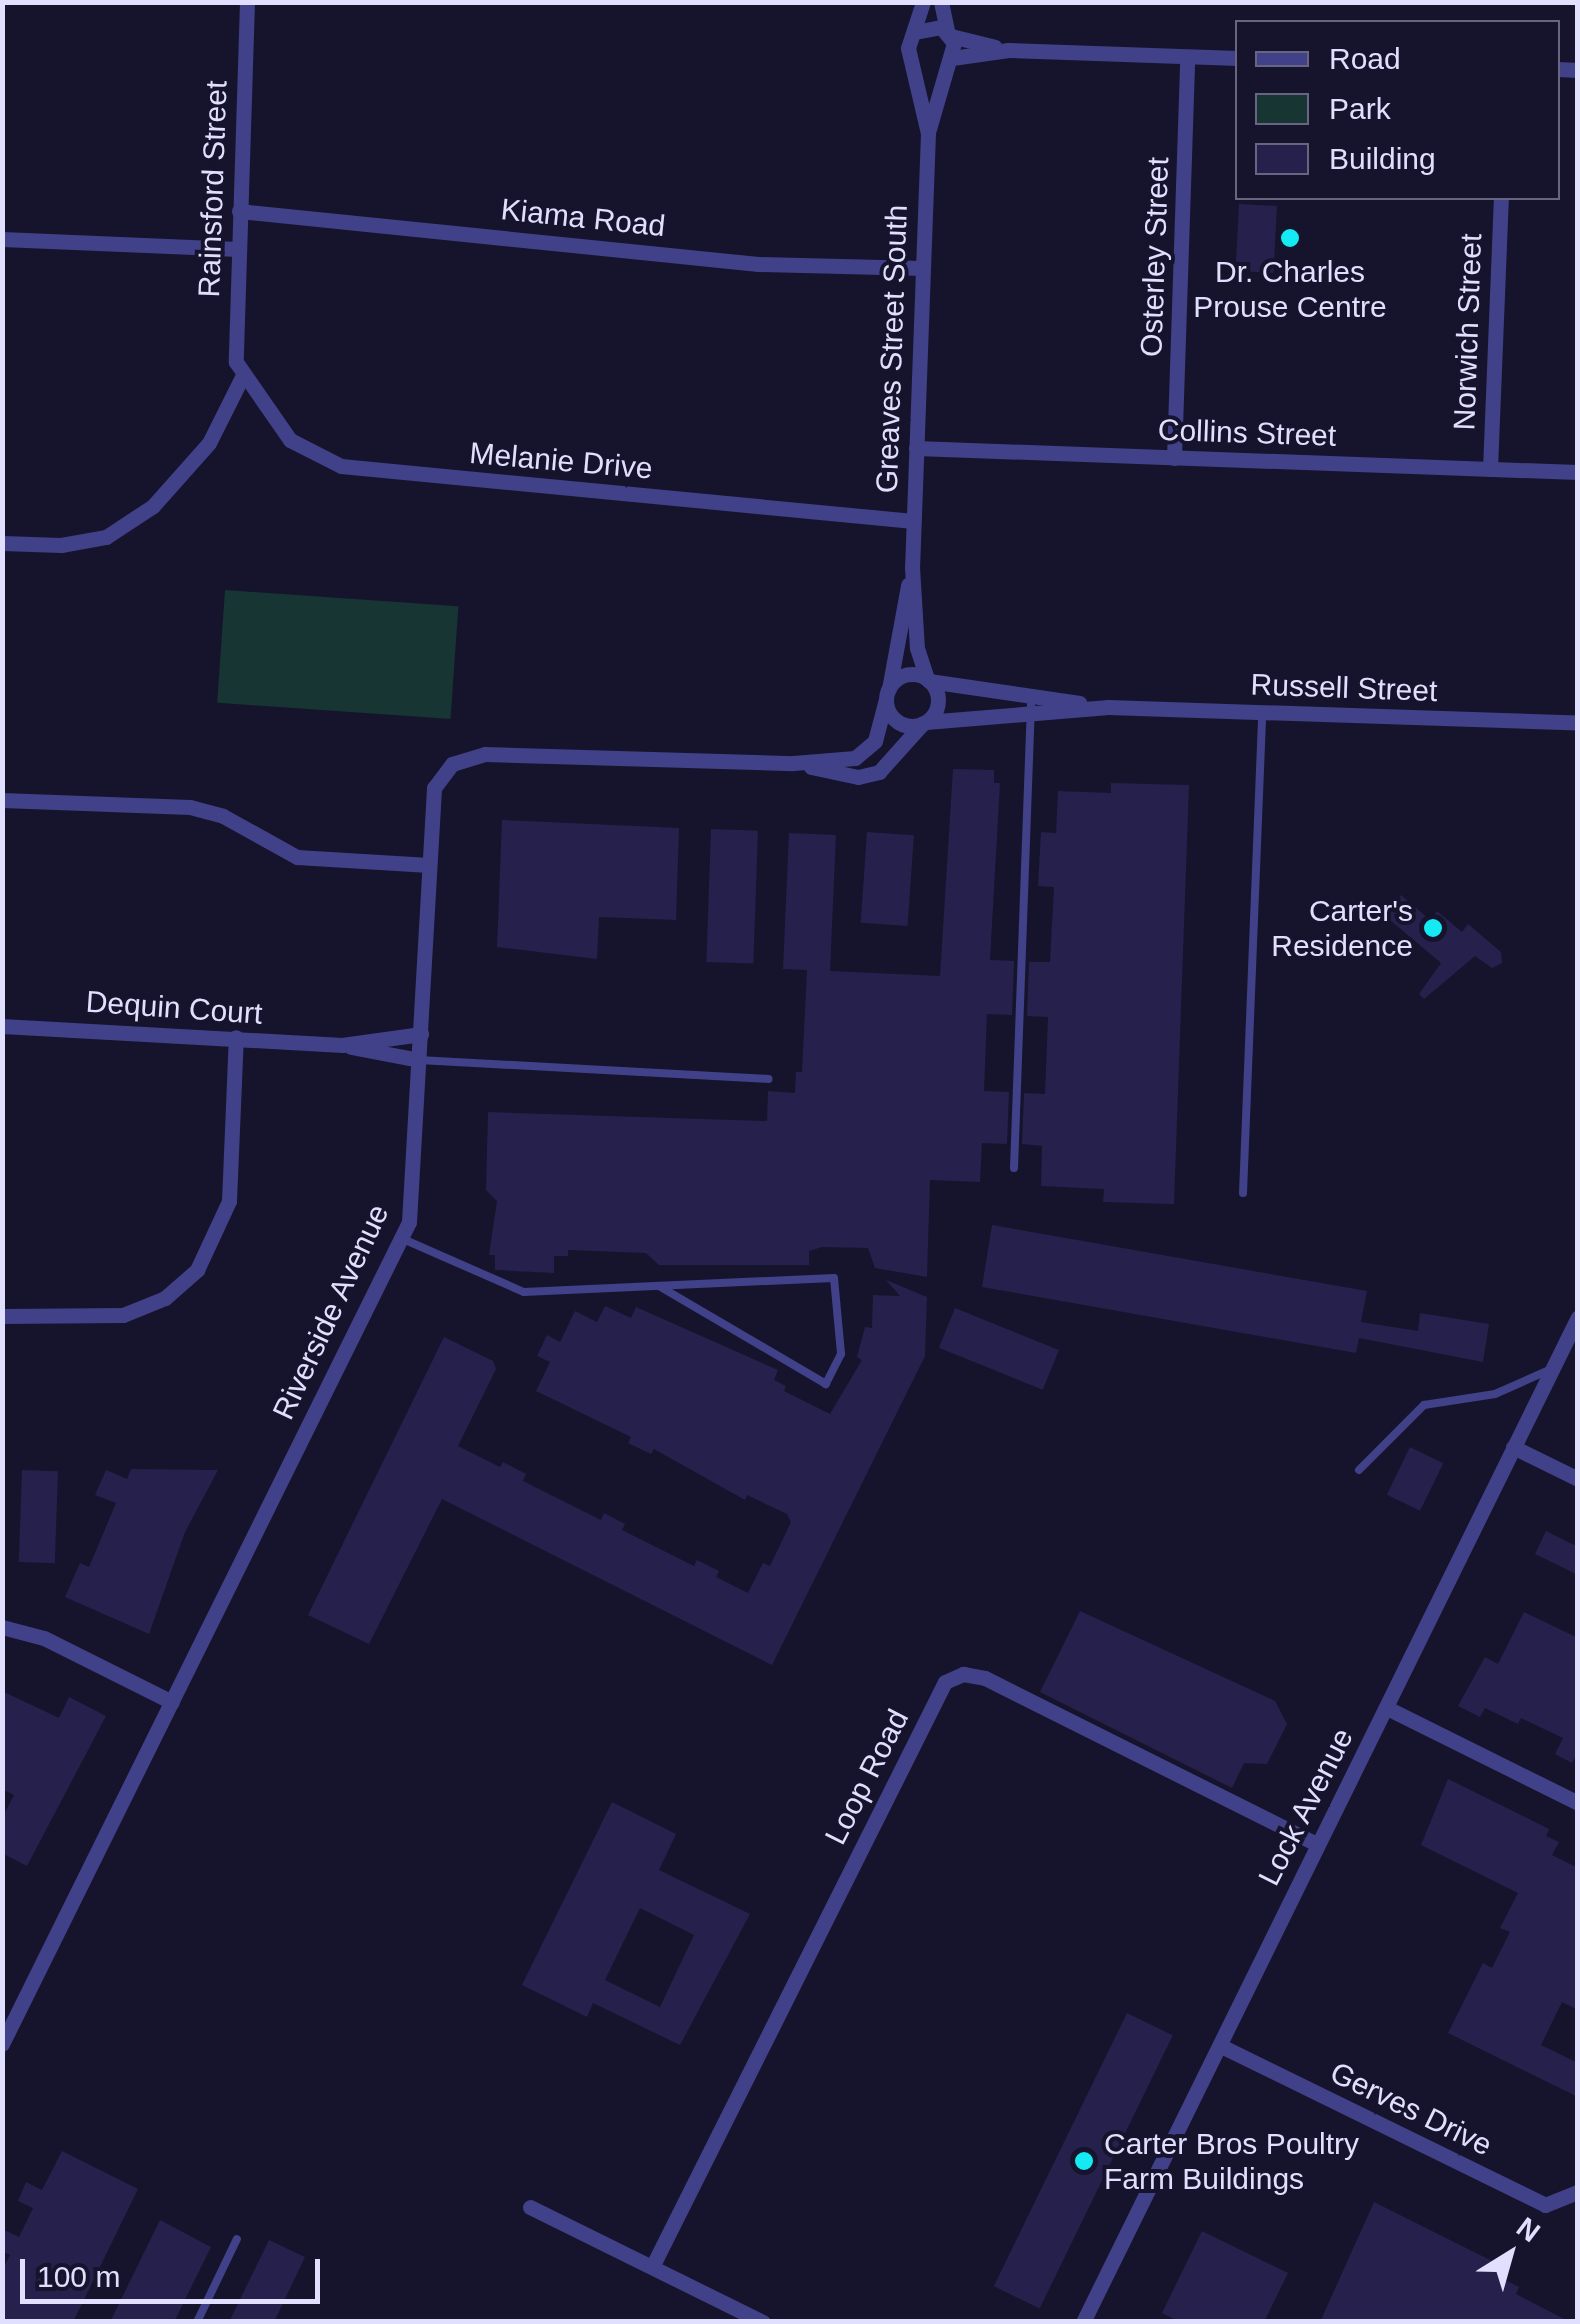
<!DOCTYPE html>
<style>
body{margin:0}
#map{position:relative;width:1580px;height:2324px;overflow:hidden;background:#16132c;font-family:Arial,sans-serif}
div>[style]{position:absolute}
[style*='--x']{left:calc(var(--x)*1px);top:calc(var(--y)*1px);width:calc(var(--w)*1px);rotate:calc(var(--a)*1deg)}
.green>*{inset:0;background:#163533;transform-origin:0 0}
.building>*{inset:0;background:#26204c;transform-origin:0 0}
.service>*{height:8px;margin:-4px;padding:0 4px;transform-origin:4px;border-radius:4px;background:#404188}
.minor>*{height:15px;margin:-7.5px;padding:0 7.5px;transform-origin:7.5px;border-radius:7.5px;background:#404188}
.minor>.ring{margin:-7.5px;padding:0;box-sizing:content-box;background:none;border:15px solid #404188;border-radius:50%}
.dots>*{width:28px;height:28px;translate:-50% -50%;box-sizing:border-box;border:5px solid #16132c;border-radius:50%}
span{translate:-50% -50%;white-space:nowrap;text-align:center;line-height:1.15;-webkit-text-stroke:8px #16132c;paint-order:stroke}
.street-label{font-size:30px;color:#e1dffe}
.poi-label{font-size:30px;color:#e1dffe}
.right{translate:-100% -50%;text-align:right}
.left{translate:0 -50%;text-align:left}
.frame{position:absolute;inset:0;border:5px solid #e1dffe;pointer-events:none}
.legend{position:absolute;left:1235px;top:20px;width:325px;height:180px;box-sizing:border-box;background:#16132c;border:2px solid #676580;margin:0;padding:12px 18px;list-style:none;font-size:30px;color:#e1dffe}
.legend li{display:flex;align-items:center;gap:20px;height:50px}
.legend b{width:50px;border:2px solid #676580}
.north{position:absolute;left:1460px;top:2204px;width:100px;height:100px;-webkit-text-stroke:8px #16132c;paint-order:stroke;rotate:37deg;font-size:28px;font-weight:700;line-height:40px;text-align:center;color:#e1dffe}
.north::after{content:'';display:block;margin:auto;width:35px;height:45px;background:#e1dffe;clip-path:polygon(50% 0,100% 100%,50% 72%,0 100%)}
.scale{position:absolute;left:20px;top:2259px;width:300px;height:45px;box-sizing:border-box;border:5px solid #e1dffe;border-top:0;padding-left:12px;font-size:30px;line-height:35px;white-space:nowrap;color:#e1dffe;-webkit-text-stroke:8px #16132c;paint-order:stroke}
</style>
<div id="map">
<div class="green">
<div style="left:225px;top:590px;width:234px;height:113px;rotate:4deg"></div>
</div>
<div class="building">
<div style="left:1239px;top:204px;width:38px;height:67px;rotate:3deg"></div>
<div style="clip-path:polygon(953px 769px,994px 770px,994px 783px,1000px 783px,990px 960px,1014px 961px,1012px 1015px,987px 1014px,984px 1091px,1009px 1092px,1007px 1144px,982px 1143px,980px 1182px,930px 1180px,927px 1277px,875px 1268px,868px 1248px,822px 1247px,809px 1251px,809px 1265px,659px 1265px,646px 1253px,568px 1250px,568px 1256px,554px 1256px,554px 1273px,495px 1270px,495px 1255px,489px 1255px,497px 1201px,486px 1190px,488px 1112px,767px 1121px,768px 1091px,795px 1093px,796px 1072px,802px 1072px,807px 970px,783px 969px,789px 833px,836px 835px,830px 971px,940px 976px)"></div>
<div style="clip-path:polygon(1111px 783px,1189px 785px,1174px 1204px,1103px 1202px,1104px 1189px,1041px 1186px,1042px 1146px,1022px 1144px,1024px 1093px,1045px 1094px,1048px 1017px,1027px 1016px,1029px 962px,1050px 962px,1054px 887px,1038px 886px,1041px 832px,1056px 833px,1058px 791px,1111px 793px)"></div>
<div style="clip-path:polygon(502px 820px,679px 828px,676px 920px,599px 917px,597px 959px,497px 947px)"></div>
<div style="left:711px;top:829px;width:47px;height:133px;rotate:2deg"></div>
<div style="left:867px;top:832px;width:47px;height:91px;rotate:4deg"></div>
<div style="clip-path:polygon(1401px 895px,1430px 920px,1437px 911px,1462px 932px,1468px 924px,1501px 952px,1502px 963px,1492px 968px,1475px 956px,1424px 999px,1419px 994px,1441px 963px,1384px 915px)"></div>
<div style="clip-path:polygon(992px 1225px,1367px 1291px,1361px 1322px,1418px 1331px,1420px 1313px,1489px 1324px,1483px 1362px,1359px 1338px,1356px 1353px,982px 1287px)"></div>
<div style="clip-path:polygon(886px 1280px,927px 1297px,925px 1356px,772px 1665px,442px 1499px,369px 1644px,308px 1615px,444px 1337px,493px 1361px,496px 1369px,458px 1446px,500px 1467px,503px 1462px,526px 1474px,523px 1481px,601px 1520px,604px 1513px,625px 1524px,622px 1530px,694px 1566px,697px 1560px,719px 1571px,716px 1577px,748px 1593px,763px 1563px,770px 1566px,791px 1522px,787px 1514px,747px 1495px,745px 1500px,654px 1449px,651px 1454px,628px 1443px,631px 1437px,536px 1391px,550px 1362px,537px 1356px,547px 1335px,560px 1342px,575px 1311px,597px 1322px,605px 1306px,631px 1318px,636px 1307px,778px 1370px,774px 1380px,786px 1386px,784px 1391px,830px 1414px,862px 1360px,857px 1357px,865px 1327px,872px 1328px,873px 1295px,900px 1296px)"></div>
<div style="left:955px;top:1308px;width:112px;height:43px;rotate:22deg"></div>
<div style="left:1410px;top:1447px;width:37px;height:53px;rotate:26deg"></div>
<div style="clip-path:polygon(131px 1469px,218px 1470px,185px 1532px,149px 1634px,65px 1597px,80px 1563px,89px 1567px,116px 1503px,95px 1495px,106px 1470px,127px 1479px)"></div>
<div style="left:22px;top:1470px;width:36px;height:92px;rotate:2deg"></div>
<div style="clip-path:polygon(1546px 1531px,1578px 1547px,1578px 1575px,1535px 1554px)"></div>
<div style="clip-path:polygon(1080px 1611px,1275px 1701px,1287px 1724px,1267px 1764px,1244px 1763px,1232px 1788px,1040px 1692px)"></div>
<div style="clip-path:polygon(1524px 1612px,1578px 1638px,1578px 1751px,1572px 1763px,1555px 1754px,1563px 1738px,1521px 1718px,1518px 1724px,1485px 1708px,1480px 1717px,1458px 1706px,1485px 1657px,1498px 1664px)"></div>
<div style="clip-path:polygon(2px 1691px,59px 1718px,69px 1697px,106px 1716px,27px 1866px,2px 1853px,2px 1818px,14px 1795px,2px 1789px)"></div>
<div style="clip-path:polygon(1448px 1779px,1549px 1829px,1546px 1836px,1559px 1842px,1552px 1855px,1578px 1868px,1578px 2010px,1562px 2002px,1541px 2045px,1578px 2063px,1578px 2097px,1448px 2033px,1483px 1963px,1492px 1968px,1510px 1932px,1500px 1928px,1518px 1893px,1421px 1845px)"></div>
<div style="clip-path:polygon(evenodd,612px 1802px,676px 1834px,659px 1870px,750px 1914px,680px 2045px,593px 2003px,587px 2017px,522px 1985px,612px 1802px,640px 1908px,694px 1935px,660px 2007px,605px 1980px,640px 1908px)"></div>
<div style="left:1127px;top:2013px;width:51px;height:304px;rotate:26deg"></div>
<div style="clip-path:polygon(62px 2151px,138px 2189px,73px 2322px,2px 2322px,2px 2270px,10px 2255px,2px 2251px,2px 2229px,19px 2237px,33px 2208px,18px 2201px,26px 2182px,42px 2190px)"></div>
<div style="clip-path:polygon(1374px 2202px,1502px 2266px,1497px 2276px,1519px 2287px,1516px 2294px,1570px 2322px,1320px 2322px)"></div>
<div style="clip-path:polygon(160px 2220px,211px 2247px,174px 2322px,110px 2322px)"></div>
<div style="clip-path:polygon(1202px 2231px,1288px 2273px,1264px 2322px,1180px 2322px,1162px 2313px)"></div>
<div style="clip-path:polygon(269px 2240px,305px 2257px,274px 2322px,229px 2322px)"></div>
</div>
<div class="service">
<div style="--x:419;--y:1060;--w:350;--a:3.1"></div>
<div style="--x:1014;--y:1168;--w:472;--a:-87.9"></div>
<div style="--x:1243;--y:1193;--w:481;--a:-87.7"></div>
<div style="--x:403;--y:1239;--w:132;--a:23.7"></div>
<div style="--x:524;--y:1292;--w:310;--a:-2.6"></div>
<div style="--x:834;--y:1278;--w:76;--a:84.7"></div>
<div style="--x:841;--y:1354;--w:34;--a:117"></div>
<div style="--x:826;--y:1384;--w:194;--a:-149.6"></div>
<div style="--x:1359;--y:1470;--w:92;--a:-45"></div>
<div style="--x:1424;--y:1405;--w:72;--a:-8.8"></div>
<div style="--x:1495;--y:1394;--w:57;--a:-23.9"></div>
<div style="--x:197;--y:2322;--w:92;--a:-64.3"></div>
</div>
<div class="minor">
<div style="--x:247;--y:2;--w:360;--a:91.8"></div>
<div style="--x:236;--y:362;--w:95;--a:55.3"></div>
<div style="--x:290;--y:440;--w:57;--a:27"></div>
<div style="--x:341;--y:466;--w:575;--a:5.49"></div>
<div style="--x:923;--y:2;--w:48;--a:108.1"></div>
<div style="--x:908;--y:48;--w:87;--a:76.8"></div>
<div style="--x:928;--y:133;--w:434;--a:92.1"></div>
<div style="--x:912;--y:567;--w:81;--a:86.5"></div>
<div style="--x:917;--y:648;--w:33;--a:72"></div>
<div style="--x:941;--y:2;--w:30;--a:78"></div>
<div style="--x:915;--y:32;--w:26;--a:-11"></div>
<div style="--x:941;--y:27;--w:21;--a:51"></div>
<div style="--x:954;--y:43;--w:90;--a:106.2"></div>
<div style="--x:951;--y:36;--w:45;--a:14"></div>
<div style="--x:952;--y:58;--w:57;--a:-8.1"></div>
<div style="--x:1008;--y:50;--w:230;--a:2"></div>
<div style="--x:1558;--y:69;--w:20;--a:3"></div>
<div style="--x:239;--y:211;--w:522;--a:5.83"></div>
<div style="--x:758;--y:264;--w:164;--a:1.4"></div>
<div style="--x:2;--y:239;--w:236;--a:2.4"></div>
<div style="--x:916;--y:448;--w:662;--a:2.08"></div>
<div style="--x:1174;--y:458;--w:401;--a:-88.1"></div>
<div style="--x:1490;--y:469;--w:271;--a:-87.7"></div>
<div style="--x:2;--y:543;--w:59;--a:1.9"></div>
<div style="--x:61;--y:545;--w:46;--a:-10.1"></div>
<div style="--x:106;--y:537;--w:56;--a:-33.4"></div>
<div style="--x:153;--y:506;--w:84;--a:-48.4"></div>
<div style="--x:209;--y:443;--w:74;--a:-63.4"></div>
<div class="ring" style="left:886px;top:674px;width:37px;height:37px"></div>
<div style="--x:929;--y:681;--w:152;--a:8.3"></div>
<div style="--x:889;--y:689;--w:106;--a:-79.6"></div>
<div style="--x:926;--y:722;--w:183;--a:-4.7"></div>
<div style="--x:1108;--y:707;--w:470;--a:1.9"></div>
<div style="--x:811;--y:767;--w:48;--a:12"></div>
<div style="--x:858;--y:777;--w:22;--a:-13"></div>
<div style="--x:879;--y:772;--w:66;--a:-48.1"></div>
<div style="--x:2;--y:800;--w:188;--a:2.1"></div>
<div style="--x:190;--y:807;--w:34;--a:15"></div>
<div style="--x:223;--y:816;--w:85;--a:29"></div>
<div style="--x:297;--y:857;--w:132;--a:3.5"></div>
<div style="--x:2;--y:1026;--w:341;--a:3.2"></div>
<div style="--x:342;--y:1045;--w:80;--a:-7.9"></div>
<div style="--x:351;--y:1047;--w:69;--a:10.8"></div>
<div style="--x:2;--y:1316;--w:121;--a:-0.5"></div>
<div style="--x:123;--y:1315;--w:45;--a:-22"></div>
<div style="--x:165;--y:1298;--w:43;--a:-41.2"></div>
<div style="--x:197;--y:1270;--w:76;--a:-65.1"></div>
<div style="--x:229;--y:1201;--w:164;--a:-87.6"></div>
<div style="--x:1513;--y:1447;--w:72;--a:26.2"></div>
<div style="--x:2;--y:1627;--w:43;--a:14.7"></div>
<div style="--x:44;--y:1638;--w:143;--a:26.6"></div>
<div style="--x:1387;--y:1708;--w:213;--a:26.4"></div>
<div style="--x:2;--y:2044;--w:917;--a:-63.66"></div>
<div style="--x:409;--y:1222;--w:435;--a:-86.7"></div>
<div style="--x:434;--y:788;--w:30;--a:-53"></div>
<div style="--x:452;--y:764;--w:34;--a:-17"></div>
<div style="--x:485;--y:754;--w:308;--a:1.7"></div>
<div style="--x:793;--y:763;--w:62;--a:-4.6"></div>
<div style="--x:855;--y:758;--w:26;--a:-40"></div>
<div style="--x:875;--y:741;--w:43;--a:-75.3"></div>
<div style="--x:1221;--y:2046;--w:361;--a:26.1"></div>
<div style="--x:1545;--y:2205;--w:35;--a:-22"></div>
<div style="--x:530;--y:2207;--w:260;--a:26.3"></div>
<div style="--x:652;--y:2267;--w:654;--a:-63.4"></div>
<div style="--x:945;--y:1682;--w:20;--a:-24"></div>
<div style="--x:963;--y:1674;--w:22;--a:10"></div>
<div style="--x:985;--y:1678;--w:371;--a:26.6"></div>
<div style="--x:1083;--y:2322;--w:1120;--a:-63.78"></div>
</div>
<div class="dots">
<div style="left:1290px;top:238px;background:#14e9f4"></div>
<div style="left:1433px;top:928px;background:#14e9f4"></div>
<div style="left:1084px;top:2161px;background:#14e9f4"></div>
</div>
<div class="street-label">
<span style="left:213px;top:189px;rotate:-88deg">Rainsford Street</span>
<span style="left:583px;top:218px;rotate:6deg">Kiama Road</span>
<span style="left:1155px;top:257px;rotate:-88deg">Osterley Street</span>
<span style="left:1468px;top:332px;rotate:-88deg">Norwich Street</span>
<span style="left:892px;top:349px;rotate:-88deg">Greaves Street South</span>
<span style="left:1247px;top:433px;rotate:2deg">Collins Street</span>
<span style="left:561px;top:461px;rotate:5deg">Melanie Drive</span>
<span style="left:1344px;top:688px;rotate:2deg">Russell Street</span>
<span style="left:174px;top:1008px;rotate:4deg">Dequin Court</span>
<span style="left:331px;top:1312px;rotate:-65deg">Riverside Avenue</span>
<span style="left:867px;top:1777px;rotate:-63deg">Loop Road</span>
<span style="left:1306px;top:1807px;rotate:-63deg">Lock Avenue</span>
<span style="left:1411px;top:2109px;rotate:26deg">Gerves Drive</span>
</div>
<div class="poi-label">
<span style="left:1290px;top:289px">Dr. Charles<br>Prouse Centre</span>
<span class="right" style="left:1413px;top:928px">Carter's<br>Residence</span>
<span class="left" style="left:1104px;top:2161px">Carter Bros Poultry<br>Farm Buildings</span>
</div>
<div class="frame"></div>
<ul class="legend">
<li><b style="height:12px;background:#404188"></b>Road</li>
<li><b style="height:28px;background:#163533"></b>Park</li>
<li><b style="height:28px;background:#26204c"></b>Building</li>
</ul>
<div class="north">N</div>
<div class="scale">100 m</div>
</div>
